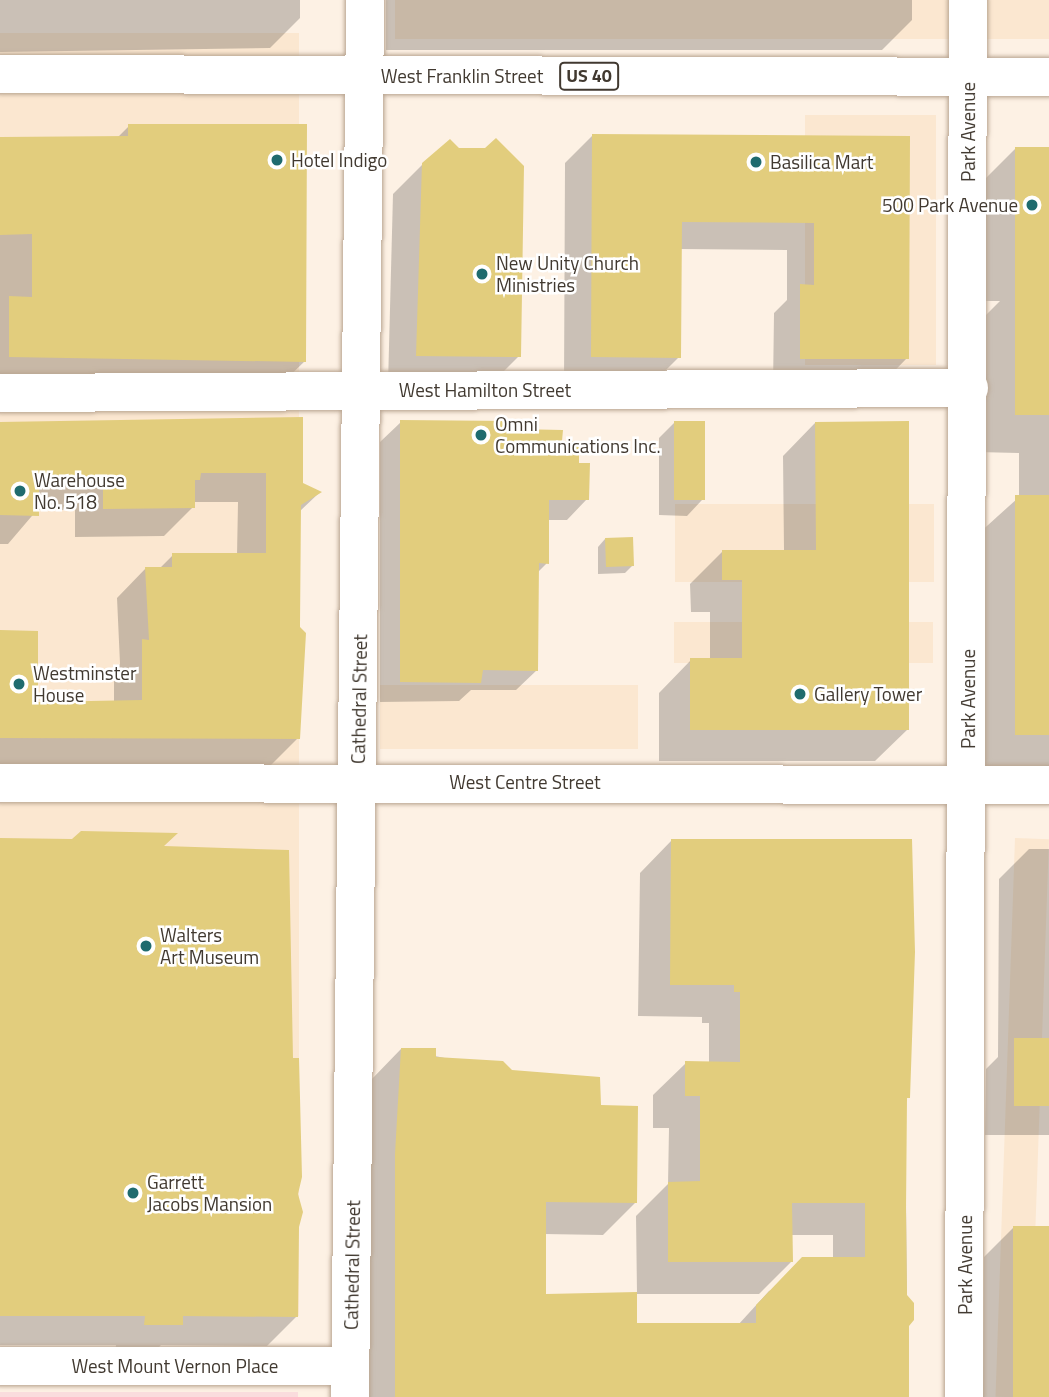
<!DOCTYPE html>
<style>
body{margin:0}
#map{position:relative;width:1049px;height:1397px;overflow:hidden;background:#fdf1e4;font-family:"Titillium Web",sans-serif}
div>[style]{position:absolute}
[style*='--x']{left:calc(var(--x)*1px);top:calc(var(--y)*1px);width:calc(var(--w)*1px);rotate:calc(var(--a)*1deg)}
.built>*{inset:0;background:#fbe7d0;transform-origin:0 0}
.green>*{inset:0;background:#fadcdd;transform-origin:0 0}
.shadow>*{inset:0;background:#0003}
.building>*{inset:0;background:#e2cd7d;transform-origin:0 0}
.roads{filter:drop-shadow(0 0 2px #b9a591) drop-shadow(0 0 2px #b9a591)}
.street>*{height:38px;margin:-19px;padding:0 19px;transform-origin:19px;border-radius:19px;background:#fff}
.secondary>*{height:38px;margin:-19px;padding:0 19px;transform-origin:19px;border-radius:19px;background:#fff}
.primary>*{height:38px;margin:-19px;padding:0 19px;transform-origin:19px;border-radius:19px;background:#fff}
.dots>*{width:19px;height:19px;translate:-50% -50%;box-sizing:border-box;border:4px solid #fff;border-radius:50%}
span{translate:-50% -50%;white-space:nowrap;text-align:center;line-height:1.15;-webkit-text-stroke:5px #fff;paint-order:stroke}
.shield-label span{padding:2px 5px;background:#fff;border:2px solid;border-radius:5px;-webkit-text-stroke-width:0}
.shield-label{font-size:18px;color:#413930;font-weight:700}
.street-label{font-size:19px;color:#413930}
.poi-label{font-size:19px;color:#413930}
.left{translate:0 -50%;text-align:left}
.right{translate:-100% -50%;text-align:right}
</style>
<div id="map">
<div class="built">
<div style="left:395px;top:0;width:654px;height:39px"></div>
<div style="left:0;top:33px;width:299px;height:1283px"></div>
<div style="left:805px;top:115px;width:131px;height:250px"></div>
<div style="left:934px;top:504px;width:78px;height:259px;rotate:90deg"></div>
<div style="left:674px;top:622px;width:259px;height:41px"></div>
<div style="left:380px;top:685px;width:258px;height:64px"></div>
<div style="left:1015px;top:838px;width:34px;height:559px;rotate:2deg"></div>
</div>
<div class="green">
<div style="left:0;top:1392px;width:298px;height:5px"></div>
</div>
<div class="shadow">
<div style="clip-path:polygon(0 0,300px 0,300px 18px,270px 48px,0 52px)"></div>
<div style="clip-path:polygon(386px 0,912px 0,912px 20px,882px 50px,386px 50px)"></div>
<div style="clip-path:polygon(129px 126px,305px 361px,273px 392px,0 391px,0 139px,117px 138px)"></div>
<div style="clip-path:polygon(593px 135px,908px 138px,907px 358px,880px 386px,773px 386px,774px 313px,787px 300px,787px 250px,680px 249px,679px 357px,652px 384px,564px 384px,565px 163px)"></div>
<div style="clip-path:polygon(1016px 148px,1049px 148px,1049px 773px,976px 773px,977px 535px,1019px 497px,1019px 453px,977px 452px,978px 323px,1000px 301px,978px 301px,977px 187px)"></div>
<div style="clip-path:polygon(423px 164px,519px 356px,489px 386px,388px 385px,393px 194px)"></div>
<div style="clip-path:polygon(301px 418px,301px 484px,319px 493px,299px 512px,298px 738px,269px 767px,0 766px,0 632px,36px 704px,114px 703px,114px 670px,120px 664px,117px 598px,146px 568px,159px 569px,173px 555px,237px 555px,238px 502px,193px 502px,193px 507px,164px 536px,75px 537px,75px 510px,37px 510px,8px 544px,0 544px,0 424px)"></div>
<div style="clip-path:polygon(401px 422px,513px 431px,561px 443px,577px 465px,587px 499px,567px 520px,548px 520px,547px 563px,537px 573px,537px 670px,516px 690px,471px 690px,459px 701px,380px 702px,380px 442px)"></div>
<div style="clip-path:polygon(675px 422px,702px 500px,687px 516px,659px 515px,659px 438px)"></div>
<div style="clip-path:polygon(815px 423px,908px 729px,875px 761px,659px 761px,659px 693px,691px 660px,710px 660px,710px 612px,691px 612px,690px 584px,723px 551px,784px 551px,783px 456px)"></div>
<div style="clip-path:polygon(605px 539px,632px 566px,625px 573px,598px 574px,598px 547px)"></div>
<div style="clip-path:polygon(0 840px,161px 848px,296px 1194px,297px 1316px,267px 1346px,161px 1345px,152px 1354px,115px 1354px,116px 1345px,0 1345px)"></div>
<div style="clip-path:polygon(672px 840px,908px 1097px,905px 1101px,908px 1397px,363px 1397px,369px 1082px,401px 1049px,512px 1072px,599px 1107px,636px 1202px,603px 1235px,544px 1234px,544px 1296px,635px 1325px,738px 1325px,769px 1291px,833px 1259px,833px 1235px,791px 1235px,791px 1262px,759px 1294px,637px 1294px,636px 1216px,668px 1184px,669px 1128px,653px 1128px,653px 1095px,686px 1063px,709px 1063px,709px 1023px,702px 1023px,702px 1017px,638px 1016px,640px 873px)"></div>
<div style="clip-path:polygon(1029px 849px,1049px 849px,1049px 1135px,985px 1135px,986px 1069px,998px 1057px,999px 879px)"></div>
<div style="clip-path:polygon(1013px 1228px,1049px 1228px,1049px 1397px,983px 1397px,984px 1257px)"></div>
</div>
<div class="building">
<div style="clip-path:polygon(128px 124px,307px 124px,306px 362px,9px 357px,9px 296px,32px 297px,32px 234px,0 235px,0 137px,128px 136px)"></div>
<div style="clip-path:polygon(592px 134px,910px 136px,909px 359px,800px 359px,800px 284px,814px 285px,814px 223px,682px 222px,681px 358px,591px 357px)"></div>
<div style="clip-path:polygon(496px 138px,524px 166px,521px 357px,416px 356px,422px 163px,450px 139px,459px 148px,485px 148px)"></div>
<div style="left:1015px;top:147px;width:34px;height:268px"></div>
<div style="clip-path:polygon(303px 417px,303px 483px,322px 492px,301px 505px,300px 627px,306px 633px,300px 739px,0 738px,0 630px,38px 631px,38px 702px,142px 700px,142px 639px,149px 640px,145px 567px,172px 567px,172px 553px,266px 553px,266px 473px,201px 473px,200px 480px,195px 480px,195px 508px,103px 509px,103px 482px,39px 481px,39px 516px,0 515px,0 422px)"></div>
<div style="clip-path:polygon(400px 420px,514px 421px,514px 429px,563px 430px,562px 441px,579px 441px,579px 463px,590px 463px,589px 500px,549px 500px,549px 564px,539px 563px,538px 671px,483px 670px,481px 683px,400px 682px)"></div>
<div style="left:674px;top:421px;width:31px;height:79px"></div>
<div style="clip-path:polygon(909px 421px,909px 730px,690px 730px,690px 658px,742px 658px,742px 580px,722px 580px,722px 550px,816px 550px,815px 422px)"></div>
<div style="left:1015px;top:495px;width:34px;height:240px"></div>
<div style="left:633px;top:537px;width:29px;height:28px;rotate:88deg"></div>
<div style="clip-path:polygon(81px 831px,178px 833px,164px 846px,289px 850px,293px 1058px,299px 1058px,302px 1177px,298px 1194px,303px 1212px,299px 1227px,298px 1317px,183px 1316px,183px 1325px,144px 1325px,145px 1316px,0 1316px,0 838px,72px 839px)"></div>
<div style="clip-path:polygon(671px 839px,912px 839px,915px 952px,910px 1098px,907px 1098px,906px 1210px,907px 1295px,914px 1303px,914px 1320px,909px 1326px,909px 1397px,395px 1397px,395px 1154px,401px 1048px,436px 1048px,436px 1057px,503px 1061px,512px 1070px,600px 1077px,601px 1105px,638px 1106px,637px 1203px,546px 1202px,546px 1294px,637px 1292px,637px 1323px,756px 1323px,756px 1305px,802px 1257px,865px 1257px,865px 1203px,792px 1203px,793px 1262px,668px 1262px,668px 1182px,700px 1181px,700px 1096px,685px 1096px,685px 1061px,740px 1062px,740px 992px,734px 992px,734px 985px,670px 985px)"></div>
<div style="left:1014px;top:1038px;width:35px;height:68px"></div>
<div style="left:1013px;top:1226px;width:36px;height:171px"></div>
</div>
<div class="roads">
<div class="street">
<div style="--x:0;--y:393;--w:969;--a:-0.3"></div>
</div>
<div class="secondary">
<div style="--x:0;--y:783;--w:1049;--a:0.11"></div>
<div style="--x:0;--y:1366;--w:350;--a:0"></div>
<div style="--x:350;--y:1397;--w:1397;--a:-89.38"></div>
<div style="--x:964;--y:1397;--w:1397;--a:-89.84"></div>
</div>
<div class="primary">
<div style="--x:0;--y:74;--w:1049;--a:0.16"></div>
</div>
</div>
<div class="dots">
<div style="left:277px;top:160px;background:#1f6b6e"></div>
<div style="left:756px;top:162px;background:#1f6b6e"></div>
<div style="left:1032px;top:205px;background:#1f6b6e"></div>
<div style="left:482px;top:274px;background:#1f6b6e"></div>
<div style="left:481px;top:435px;background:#1f6b6e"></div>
<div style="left:20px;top:491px;background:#1f6b6e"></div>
<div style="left:19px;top:684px;background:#1f6b6e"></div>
<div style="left:800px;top:694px;background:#1f6b6e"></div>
<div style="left:146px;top:946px;background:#1f6b6e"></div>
<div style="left:133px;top:1193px;background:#1f6b6e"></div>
</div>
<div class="shield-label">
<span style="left:589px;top:76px">US 40</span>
</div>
<div class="street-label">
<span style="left:462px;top:76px">West Franklin Street</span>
<span style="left:968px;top:132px;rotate:-90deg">Park Avenue</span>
<span style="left:485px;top:390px">West Hamilton Street</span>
<span style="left:359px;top:699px;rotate:-89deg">Cathedral Street</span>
<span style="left:968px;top:699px;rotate:-90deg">Park Avenue</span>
<span style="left:525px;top:782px">West Centre Street</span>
<span style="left:352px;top:1265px;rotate:-89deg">Cathedral Street</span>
<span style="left:965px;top:1265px;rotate:-90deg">Park Avenue</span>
<span style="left:175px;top:1366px">West Mount Vernon Place</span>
</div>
<div class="poi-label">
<span class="left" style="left:291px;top:160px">Hotel Indigo</span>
<span class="left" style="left:770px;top:162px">Basilica Mart</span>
<span class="right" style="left:1018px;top:205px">500 Park Avenue</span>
<span class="left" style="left:496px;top:274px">New Unity Church<br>Ministries</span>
<span class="left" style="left:495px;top:435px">Omni<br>Communications Inc.</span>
<span class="left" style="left:34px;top:491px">Warehouse<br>No. 518</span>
<span class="left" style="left:33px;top:684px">Westminster<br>House</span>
<span class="left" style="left:814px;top:694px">Gallery Tower</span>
<span class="left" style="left:160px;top:946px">Walters<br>Art Museum</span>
<span class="left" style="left:147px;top:1193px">Garrett<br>Jacobs Mansion</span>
</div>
</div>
